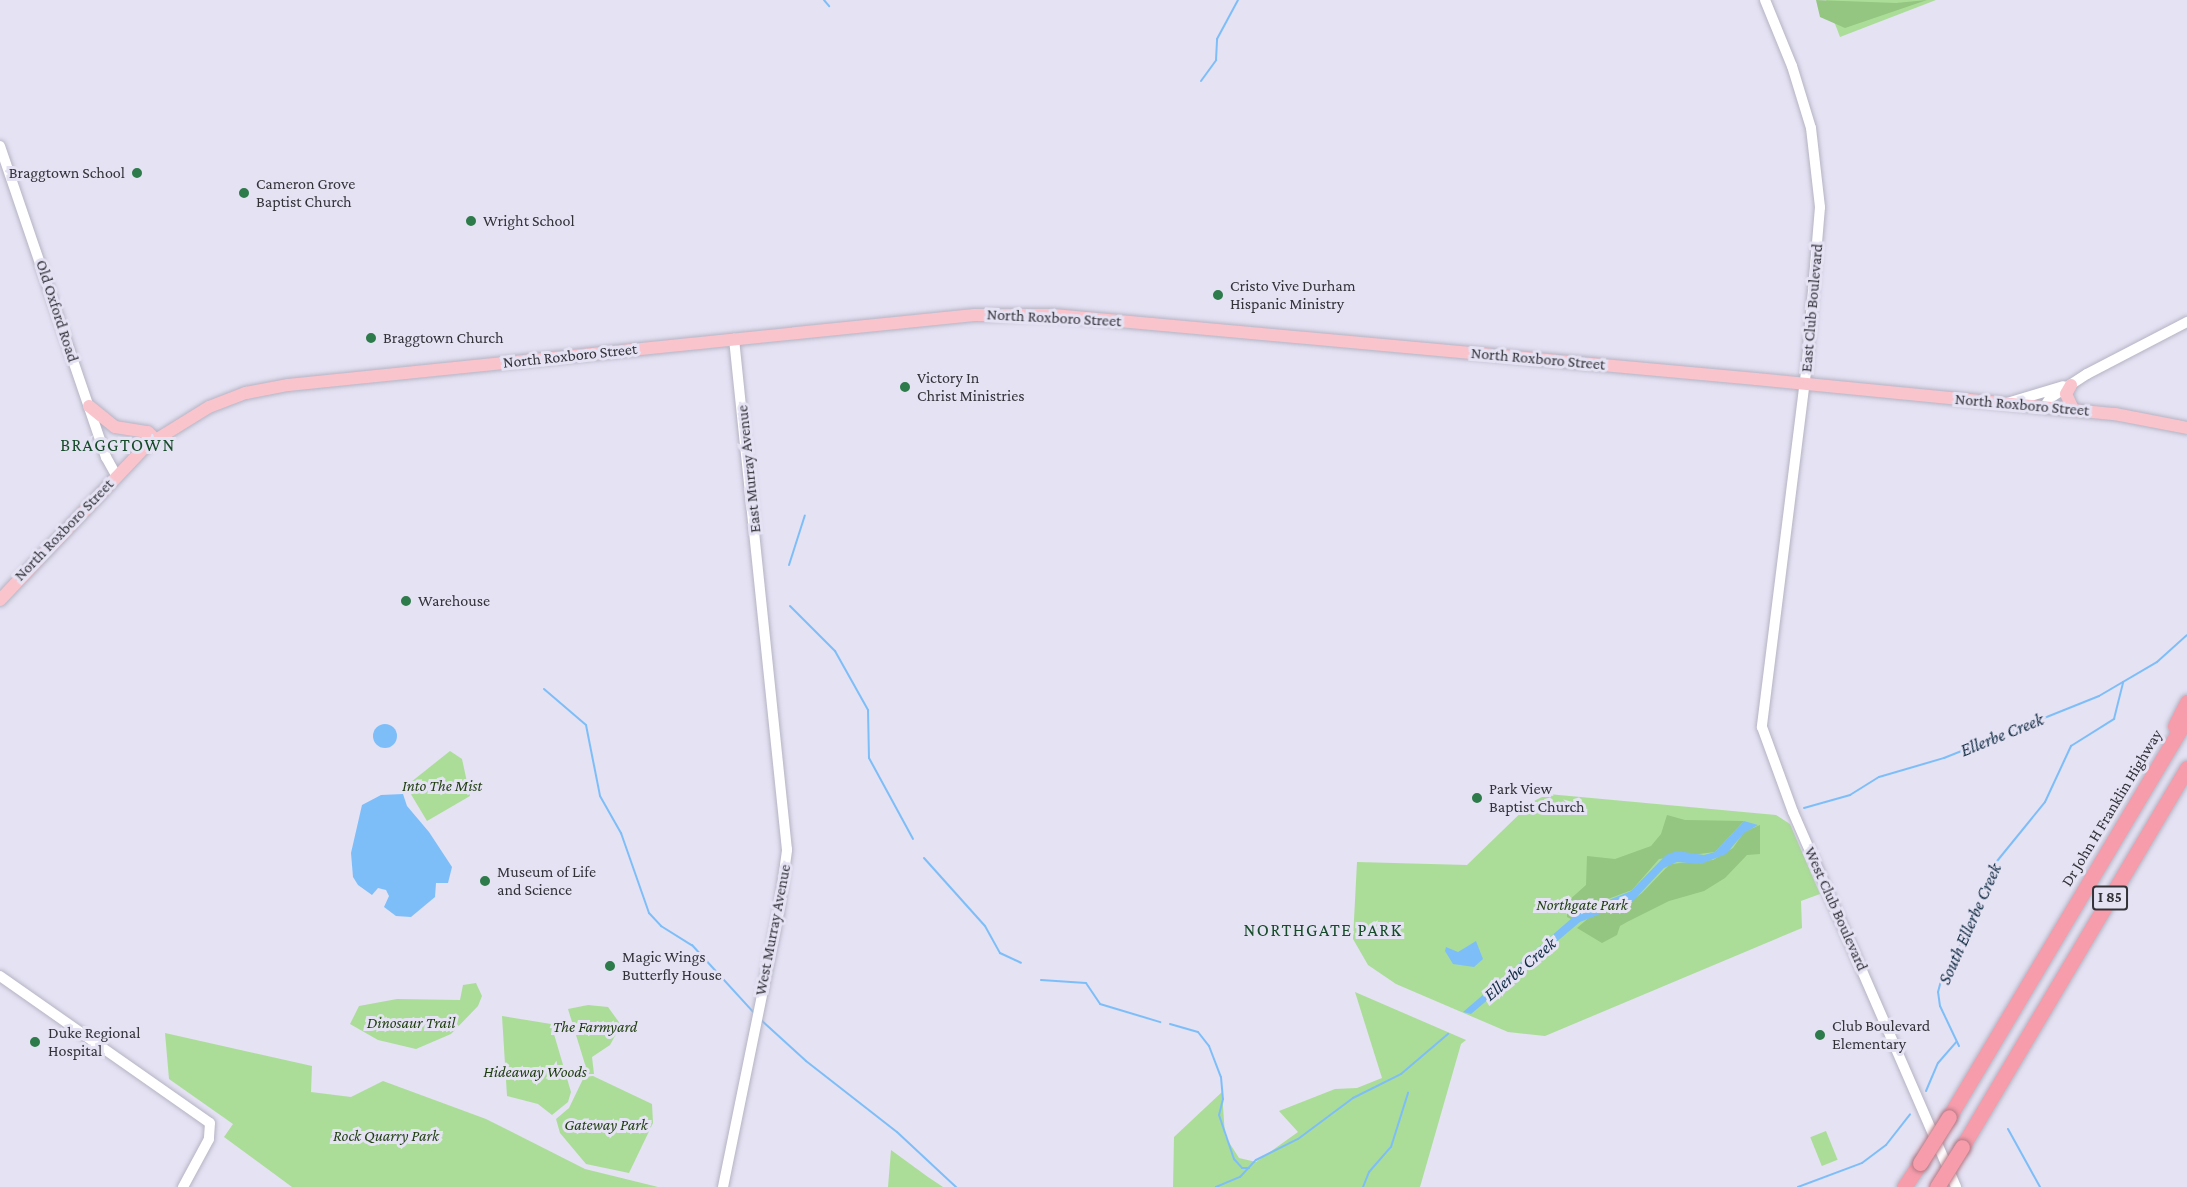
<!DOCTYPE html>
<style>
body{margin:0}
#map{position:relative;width:2187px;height:1187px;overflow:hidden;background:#e4e2f3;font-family:"Crimson Pro",serif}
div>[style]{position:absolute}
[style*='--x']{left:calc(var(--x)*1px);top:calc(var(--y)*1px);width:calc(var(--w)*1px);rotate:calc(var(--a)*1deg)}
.green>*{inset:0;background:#abdd98;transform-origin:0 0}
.forest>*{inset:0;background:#94c581}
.water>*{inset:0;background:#7ebef8}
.round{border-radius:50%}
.stream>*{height:2px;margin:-1px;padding:0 1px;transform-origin:1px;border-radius:1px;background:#7ebef8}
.roads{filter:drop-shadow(0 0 2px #b5b3c3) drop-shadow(0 0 2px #b5b3c3)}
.secondary>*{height:10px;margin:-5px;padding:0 5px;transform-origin:5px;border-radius:5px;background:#fff}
.primary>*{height:12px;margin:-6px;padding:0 6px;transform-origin:6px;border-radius:6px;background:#fac4cd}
.highway>*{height:15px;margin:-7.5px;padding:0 7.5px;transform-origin:7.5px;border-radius:7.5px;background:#f69cab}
.bridges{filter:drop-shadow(0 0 2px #b27783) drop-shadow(0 0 2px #b27783)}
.highway-bridge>*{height:15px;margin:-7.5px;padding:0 7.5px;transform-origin:7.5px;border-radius:7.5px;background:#f69cab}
.dots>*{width:16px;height:16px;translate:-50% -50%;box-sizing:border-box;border:3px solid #e4e2f3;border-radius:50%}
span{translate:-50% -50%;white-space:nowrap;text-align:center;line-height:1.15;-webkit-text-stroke:6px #e4e2f3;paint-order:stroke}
.shield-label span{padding:2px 4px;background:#e4e2f3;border:2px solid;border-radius:4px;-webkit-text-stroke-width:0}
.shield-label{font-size:15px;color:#333239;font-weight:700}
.poi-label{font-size:16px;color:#333239}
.right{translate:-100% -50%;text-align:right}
.left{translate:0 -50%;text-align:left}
.street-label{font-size:16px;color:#333239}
.park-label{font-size:16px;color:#1e3d0e;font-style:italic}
.neighbourhood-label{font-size:18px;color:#164c2a;letter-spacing:1.5px}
.water-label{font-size:18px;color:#122d45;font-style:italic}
</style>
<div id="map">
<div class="green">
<div style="clip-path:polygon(1826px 0,1936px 0,1840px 37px)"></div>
<div style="clip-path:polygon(450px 751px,462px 759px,470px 796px,427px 821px,406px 786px)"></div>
<div style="clip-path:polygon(1548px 794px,1776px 815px,1790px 824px,1820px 894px,1801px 901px,1802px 928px,1545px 1036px,1508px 1032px,1396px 984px,1368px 965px,1353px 939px,1357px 862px,1467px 865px,1532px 802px)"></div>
<div style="clip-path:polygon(476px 983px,482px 996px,478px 1006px,451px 1034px,416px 1049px,378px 1040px,350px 1024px,359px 1006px,397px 999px,460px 1000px,463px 985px)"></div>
<div style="clip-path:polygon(1355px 992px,1466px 1040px,1461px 1044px,1420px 1187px,1173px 1187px,1174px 1137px,1222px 1092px,1225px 1136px,1239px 1158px,1256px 1162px,1298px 1132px,1279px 1111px,1335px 1089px,1357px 1088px,1382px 1078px)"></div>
<div style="clip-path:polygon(588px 1005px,608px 1007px,621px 1025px,610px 1045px,592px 1057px,594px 1074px,588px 1074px,568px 1009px)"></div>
<div style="clip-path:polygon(502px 1016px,551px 1024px,571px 1092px,568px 1102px,552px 1115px,538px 1104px,507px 1096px)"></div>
<div style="clip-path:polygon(165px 1033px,312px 1066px,311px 1092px,351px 1097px,383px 1081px,486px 1119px,585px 1169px,658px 1187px,292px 1187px,224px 1137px,233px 1124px,169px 1079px)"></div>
<div style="clip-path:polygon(593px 1076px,652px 1104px,653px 1123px,629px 1173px,586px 1164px,560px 1133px,556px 1119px,569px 1108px,584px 1077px)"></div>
<div style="left:1826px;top:1131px;width:31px;height:17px;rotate:68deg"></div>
<div style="clip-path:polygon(891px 1150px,928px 1177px,943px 1187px,888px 1187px)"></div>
</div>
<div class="forest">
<div style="clip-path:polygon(1816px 0,1896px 3px,1927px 0,1845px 28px,1820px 17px)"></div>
<div style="clip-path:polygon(1667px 815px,1685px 820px,1744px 821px,1715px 852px,1659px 859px,1632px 890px,1592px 905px,1571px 919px,1567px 917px,1567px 902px,1586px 885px,1587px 856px,1615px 859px,1651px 846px,1661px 834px)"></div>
<div style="clip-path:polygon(1760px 825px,1760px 854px,1747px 855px,1725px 878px,1704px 891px,1669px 901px,1627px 922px,1620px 926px,1617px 935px,1602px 943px,1577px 928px,1592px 915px,1625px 905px,1642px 893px,1670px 864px,1713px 860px,1733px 848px,1744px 832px)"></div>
</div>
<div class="water">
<div class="round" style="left:373px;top:724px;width:24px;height:24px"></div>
<div style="clip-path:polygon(403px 794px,407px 806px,429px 832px,452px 867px,448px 883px,436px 883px,435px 897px,411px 917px,396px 916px,384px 907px,389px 896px,386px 890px,378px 888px,372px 895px,358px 885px,353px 877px,351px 853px,362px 805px,381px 795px)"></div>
<div style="clip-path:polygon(1744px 821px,1758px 825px,1744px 833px,1726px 854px,1701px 864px,1677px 862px,1664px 868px,1633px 901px,1580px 922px,1471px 1014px,1463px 1012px,1579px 912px,1631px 891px,1666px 855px,1677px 851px,1704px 855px,1715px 852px)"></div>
<div style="clip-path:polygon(1476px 941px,1483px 959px,1474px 967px,1453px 964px,1445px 951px,1446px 947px,1458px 952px)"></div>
</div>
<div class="stream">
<div style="--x:824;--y:0;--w:8;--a:50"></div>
<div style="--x:1201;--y:81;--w:26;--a:-54"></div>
<div style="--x:1216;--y:60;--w:21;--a:-87"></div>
<div style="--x:1217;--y:39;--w:44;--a:-61.7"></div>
<div style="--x:789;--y:565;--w:52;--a:-72.3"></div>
<div style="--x:790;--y:606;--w:64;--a:45"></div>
<div style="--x:835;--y:651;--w:68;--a:60.8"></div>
<div style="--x:868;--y:710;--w:48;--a:88.8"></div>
<div style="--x:869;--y:758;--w:92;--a:61.5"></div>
<div style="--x:544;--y:689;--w:55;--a:40.6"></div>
<div style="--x:586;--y:725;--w:72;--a:78.8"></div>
<div style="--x:600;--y:796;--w:43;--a:60.4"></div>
<div style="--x:621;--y:833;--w:85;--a:70.7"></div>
<div style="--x:649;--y:913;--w:18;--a:47"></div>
<div style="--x:661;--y:926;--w:36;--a:32"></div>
<div style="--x:692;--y:945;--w:92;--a:47.6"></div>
<div style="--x:1804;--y:808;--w:48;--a:-15.8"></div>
<div style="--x:1850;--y:795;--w:34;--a:-32"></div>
<div style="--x:1879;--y:777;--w:68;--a:-16.3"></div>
<div style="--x:1944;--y:758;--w:167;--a:-21.8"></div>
<div style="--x:2099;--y:696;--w:67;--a:-30.4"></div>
<div style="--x:2157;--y:662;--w:40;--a:-42"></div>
<div style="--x:924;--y:858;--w:91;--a:48.1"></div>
<div style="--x:985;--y:926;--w:31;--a:61"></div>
<div style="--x:1000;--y:953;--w:23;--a:25"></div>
<div style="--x:1041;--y:980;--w:45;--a:3.8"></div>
<div style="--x:1086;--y:983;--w:25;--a:56"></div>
<div style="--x:1100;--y:1004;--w:63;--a:16.7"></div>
<div style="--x:760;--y:1019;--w:62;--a:42.4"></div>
<div style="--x:806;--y:1061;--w:115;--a:38"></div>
<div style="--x:897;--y:1132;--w:81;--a:43"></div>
<div style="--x:1170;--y:1024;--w:29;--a:16"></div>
<div style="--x:1198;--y:1032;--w:18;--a:52"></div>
<div style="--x:1209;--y:1046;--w:33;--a:69"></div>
<div style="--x:1221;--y:1077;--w:22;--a:85"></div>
<div style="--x:1223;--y:1099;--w:16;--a:104"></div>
<div style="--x:1219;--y:1115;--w:46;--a:71.2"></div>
<div style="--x:1234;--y:1159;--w:12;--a:48"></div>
<div style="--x:1242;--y:1168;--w:7;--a:0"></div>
<div style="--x:1959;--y:1046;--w:44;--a:-115.4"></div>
<div style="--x:1940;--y:1006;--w:14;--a:-98"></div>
<div style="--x:1938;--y:992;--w:16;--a:-75"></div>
<div style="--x:1942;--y:977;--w:65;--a:-60.7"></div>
<div style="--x:1974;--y:920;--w:57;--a:-70.6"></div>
<div style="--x:1993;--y:866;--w:82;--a:-50.9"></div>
<div style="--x:2045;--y:802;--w:62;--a:-65.1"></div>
<div style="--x:2071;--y:746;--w:51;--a:-32.1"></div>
<div style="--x:2114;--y:719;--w:38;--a:-76"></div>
<div style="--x:1926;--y:1091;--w:30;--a:-67"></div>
<div style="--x:1938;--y:1063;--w:28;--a:-49"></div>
<div style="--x:2008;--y:1129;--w:66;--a:61.1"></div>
<div style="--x:1216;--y:1187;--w:26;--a:-23"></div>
<div style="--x:1240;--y:1177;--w:23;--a:-47"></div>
<div style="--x:1256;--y:1160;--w:47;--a:-26.6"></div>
<div style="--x:1298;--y:1139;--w:69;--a:-36.7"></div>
<div style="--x:1353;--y:1098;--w:54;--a:-26.6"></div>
<div style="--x:1401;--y:1074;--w:62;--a:-40.4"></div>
<div style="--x:1363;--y:1187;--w:16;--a:-68"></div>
<div style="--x:1369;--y:1172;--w:33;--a:-49"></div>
<div style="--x:1391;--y:1147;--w:57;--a:-72.5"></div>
<div style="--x:1798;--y:1187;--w:68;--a:-20.6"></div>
<div style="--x:1862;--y:1163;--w:30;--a:-37"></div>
<div style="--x:1886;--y:1145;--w:39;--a:-52"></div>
</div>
<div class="roads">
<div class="secondary">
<div style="--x:1765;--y:0;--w:71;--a:67.8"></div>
<div style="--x:1792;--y:66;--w:65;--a:73"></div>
<div style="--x:1811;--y:128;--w:80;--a:83.5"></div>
<div style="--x:1820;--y:207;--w:166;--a:94.8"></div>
<div style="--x:1806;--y:372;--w:358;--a:97.1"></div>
<div style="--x:1762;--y:727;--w:90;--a:70"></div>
<div style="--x:1793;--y:812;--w:409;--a:66.5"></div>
<div style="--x:0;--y:146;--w:329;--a:71.2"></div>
<div style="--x:106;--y:457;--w:21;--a:61"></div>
<div style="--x:2007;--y:403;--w:59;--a:-16.6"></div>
<div style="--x:2045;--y:406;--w:9;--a:-58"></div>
<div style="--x:2050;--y:398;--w:44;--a:-33"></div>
<div style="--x:2087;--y:374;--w:113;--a:-27.5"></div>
<div style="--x:0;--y:976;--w:256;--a:35"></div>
<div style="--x:210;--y:1123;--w:16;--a:94"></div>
<div style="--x:209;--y:1139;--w:55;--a:118.4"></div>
<div style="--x:723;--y:1187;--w:276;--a:-78.5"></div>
<div style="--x:778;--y:917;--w:68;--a:-82.3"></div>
<div style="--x:787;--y:850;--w:514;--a:-95.92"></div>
</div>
<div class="primary">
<div style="--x:2071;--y:385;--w:10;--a:119"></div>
<div style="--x:2066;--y:394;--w:17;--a:65"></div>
<div style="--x:89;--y:406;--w:33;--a:39"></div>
<div style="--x:115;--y:427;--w:33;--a:9"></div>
<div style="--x:148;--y:432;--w:10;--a:45"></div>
<div style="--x:0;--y:600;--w:212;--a:-46.5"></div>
<div style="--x:146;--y:446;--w:74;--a:-31.8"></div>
<div style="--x:209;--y:407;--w:40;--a:-21"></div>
<div style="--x:246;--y:393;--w:43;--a:-10.8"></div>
<div style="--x:288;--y:385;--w:690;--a:-5.83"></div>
<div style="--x:974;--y:315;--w:79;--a:0"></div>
<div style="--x:1053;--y:315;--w:706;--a:5.2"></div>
<div style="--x:1756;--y:379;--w:361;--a:5.6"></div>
<div style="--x:2115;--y:414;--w:73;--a:11"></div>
</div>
<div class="highway">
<div style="--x:2175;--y:726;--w:27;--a:-63"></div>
<div style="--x:1949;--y:1117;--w:465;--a:-59.2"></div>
<div style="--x:1962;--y:1147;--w:441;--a:-59.3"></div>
<div style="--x:1904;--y:1187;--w:29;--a:-56"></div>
</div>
</div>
<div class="bridges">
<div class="highway-bridge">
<div style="--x:1920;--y:1163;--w:54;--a:-57.8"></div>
<div style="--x:1937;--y:1187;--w:47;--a:-58"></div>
</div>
</div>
<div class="dots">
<div style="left:137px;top:173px;background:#2d7a4a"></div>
<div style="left:244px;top:193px;background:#2d7a4a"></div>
<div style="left:471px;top:221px;background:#2d7a4a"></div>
<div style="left:1218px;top:295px;background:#2d7a4a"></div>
<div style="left:371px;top:338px;background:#2d7a4a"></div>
<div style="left:905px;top:387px;background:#2d7a4a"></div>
<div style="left:406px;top:601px;background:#2d7a4a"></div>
<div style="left:1477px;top:798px;background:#2d7a4a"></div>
<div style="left:485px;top:881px;background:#2d7a4a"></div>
<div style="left:610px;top:966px;background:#2d7a4a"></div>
<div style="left:1820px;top:1035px;background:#2d7a4a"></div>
<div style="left:35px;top:1042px;background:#2d7a4a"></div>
</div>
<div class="shield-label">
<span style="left:2110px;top:898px">I 85</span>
</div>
<div class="poi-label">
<span class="right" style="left:125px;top:173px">Braggtown School</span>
<span class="left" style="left:256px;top:193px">Cameron Grove<br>Baptist Church</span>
<span class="left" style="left:483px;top:221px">Wright School</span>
<span class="left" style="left:1230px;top:295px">Cristo Vive Durham<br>Hispanic Ministry</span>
<span class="left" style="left:383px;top:338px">Braggtown Church</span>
<span class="left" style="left:917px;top:387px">Victory In<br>Christ Ministries</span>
<span class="left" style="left:418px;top:601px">Warehouse</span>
<span class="left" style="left:1489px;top:798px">Park View<br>Baptist Church</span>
<span class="left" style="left:497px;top:881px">Museum of Life<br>and Science</span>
<span class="left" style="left:622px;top:966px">Magic Wings<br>Butterfly House</span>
<span class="left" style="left:1832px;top:1035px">Club Boulevard<br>Elementary</span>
<span class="left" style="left:48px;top:1042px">Duke Regional<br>Hospital</span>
</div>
<div class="street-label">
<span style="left:1812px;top:308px;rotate:-85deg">East Club Boulevard</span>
<span style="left:57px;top:311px;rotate:72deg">Old Oxford Road</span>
<span style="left:1054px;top:318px;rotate:3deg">North Roxboro Street</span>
<span style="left:570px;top:356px;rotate:-6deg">North Roxboro Street</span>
<span style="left:1538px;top:359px;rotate:5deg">North Roxboro Street</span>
<span style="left:2022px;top:405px;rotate:5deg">North Roxboro Street</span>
<span style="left:749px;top:469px;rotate:-96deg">East Murray Avenue</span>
<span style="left:64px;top:530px;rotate:-46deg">North Roxboro Street</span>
<span style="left:2112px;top:808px;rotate:-59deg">Dr John H Franklin Highway</span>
<span style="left:1836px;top:909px;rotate:66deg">West Club Boulevard</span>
<span style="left:773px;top:930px;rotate:-79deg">West Murray Avenue</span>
</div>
<div class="park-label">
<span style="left:442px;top:786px">Into The Mist</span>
<span style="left:1582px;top:905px">Northgate Park</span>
<span style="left:411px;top:1023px">Dinosaur Trail</span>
<span style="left:595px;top:1027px">The Farmyard</span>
<span style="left:535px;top:1072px">Hideaway Woods</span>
<span style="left:606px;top:1125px">Gateway Park</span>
<span style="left:386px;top:1136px">Rock Quarry Park</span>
</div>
<div class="neighbourhood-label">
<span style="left:118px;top:445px">BRAGGTOWN</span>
<span style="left:1323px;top:930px">NORTHGATE PARK</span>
</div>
<div class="water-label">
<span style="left:2002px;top:735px;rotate:-22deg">Ellerbe Creek</span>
<span style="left:1970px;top:924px;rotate:-66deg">South Ellerbe Creek</span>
<span style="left:1520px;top:969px;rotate:-40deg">Ellerbe Creek</span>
</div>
</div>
